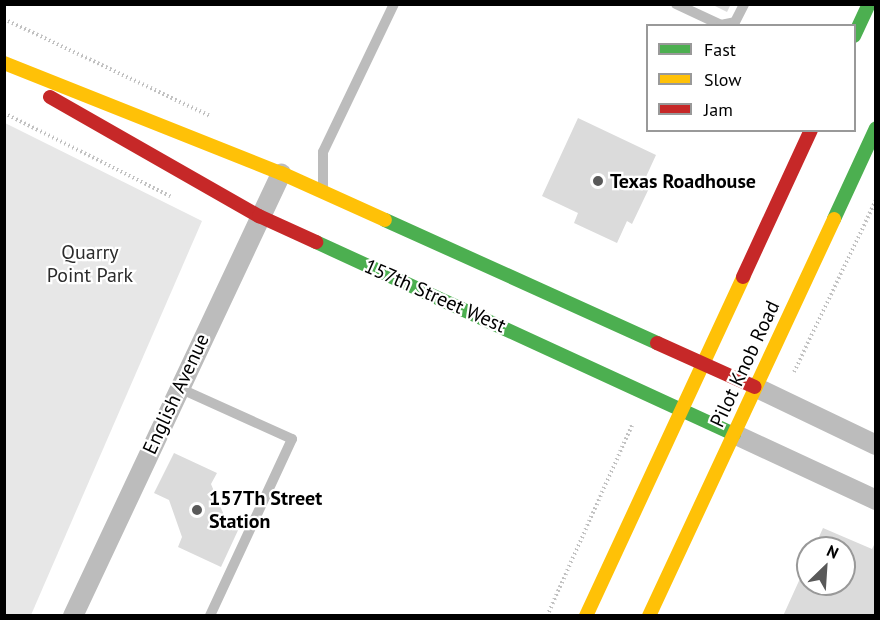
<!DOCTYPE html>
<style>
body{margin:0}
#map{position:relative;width:880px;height:620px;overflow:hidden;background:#fff;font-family:"PT Sans",sans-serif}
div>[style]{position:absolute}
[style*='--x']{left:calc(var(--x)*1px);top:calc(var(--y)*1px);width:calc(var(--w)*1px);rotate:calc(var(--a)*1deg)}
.green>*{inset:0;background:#e7e7e7}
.building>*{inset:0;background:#dbdbdb}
.path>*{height:4px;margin-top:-2px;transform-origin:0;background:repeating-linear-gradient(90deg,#c2c2c2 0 1.5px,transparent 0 4.5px)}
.lane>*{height:10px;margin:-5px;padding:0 5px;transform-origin:5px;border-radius:5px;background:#bcbcbc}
.street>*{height:20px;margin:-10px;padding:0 10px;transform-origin:10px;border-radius:10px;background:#bcbcbc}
.fast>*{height:14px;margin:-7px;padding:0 7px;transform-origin:7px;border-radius:7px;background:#4caf50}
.slow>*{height:14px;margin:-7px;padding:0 7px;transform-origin:7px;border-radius:7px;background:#ffc107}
.jam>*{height:14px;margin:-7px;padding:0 7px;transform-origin:7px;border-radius:7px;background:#c62828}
.dots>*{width:16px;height:16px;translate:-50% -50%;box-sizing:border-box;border:3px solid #fff;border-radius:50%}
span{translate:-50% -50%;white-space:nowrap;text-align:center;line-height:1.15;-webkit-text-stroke:4.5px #fff;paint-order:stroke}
.poi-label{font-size:20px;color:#000;font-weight:700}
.left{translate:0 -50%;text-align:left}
.park-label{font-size:20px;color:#2b2b2b}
.street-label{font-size:20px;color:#000}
.frame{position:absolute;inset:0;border:6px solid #000;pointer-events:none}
.legend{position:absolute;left:646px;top:24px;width:210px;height:108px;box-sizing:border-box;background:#fff;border:2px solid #999;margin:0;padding:8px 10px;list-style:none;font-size:18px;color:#000}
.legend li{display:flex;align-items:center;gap:12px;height:30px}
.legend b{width:30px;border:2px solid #999}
.north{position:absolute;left:796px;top:536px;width:60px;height:60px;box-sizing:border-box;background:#fff;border:2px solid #999;border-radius:50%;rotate:25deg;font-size:16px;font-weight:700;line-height:24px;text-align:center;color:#000}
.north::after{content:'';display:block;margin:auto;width:21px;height:27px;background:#595959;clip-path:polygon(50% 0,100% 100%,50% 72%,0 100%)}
</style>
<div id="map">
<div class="green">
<div style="clip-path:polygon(5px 123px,202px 221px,31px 615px,5px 615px)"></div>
</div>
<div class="building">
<div style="clip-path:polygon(711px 4px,731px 4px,727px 12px)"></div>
<div style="clip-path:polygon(578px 118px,656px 155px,645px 179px,652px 182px,632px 224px,627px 221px,617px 243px,574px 223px,578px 213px,542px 196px)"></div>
<div style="clip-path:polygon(174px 453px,217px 473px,211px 484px,226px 520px,240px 526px,221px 567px,178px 547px,182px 537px,169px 500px,154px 493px)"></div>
<div style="clip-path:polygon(823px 528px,872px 549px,876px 541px,876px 616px,783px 616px,808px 561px,808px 584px,844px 584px,844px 548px,814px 548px)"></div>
</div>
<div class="path">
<div style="--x:4;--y:19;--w:228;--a:25.2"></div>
<div style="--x:4;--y:113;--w:186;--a:26.6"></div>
<div style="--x:794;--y:372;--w:191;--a:-64.5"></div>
<div style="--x:547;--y:616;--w:209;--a:-66"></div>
</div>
<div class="lane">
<div style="--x:676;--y:4;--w:50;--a:25"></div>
<div style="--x:721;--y:25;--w:14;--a:-12"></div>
<div style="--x:735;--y:22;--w:20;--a:-63"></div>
<div style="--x:323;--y:188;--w:36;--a:-90"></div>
<div style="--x:323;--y:152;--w:164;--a:-64.4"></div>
<div style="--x:179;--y:388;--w:124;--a:24.3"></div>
<div style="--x:292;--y:439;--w:195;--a:114.9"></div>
</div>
<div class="street">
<div style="--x:755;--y:387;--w:134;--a:25.6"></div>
<div style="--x:734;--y:434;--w:157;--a:24.9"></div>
<div style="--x:73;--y:616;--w:489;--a:-64.8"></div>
</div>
<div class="fast">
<div style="--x:854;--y:36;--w:35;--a:-65"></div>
<div style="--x:834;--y:219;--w:100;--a:-65.2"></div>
<div style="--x:385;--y:220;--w:299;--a:24.3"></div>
<div style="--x:316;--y:242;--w:460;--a:24.7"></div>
</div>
<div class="slow">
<div style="--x:4;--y:63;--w:298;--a:21.7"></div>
<div style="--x:281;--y:173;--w:114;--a:24.3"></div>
<div style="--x:586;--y:616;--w:374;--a:-65.1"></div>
<div style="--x:649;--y:616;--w:438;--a:-65"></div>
</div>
<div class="jam">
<div style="--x:50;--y:97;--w:241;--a:29.7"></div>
<div style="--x:259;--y:216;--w:63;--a:24.5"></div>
<div style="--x:743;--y:277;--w:162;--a:-65.2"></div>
<div style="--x:657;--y:343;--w:107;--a:24.2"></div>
</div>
<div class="dots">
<div style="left:598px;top:181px;background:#595959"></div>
<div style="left:197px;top:510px;background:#595959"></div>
</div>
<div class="poi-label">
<span class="left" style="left:610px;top:181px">Texas Roadhouse</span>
<span class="left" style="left:209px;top:510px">157Th Street<br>Station</span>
</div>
<div class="park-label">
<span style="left:90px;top:264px">Quarry<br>Point Park</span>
</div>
<div class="street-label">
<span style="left:435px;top:296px;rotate:24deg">157th Street West</span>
<span style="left:745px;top:364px;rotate:-65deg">Pilot Knob Road</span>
<span style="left:176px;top:394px;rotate:-65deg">English Avenue</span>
</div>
<div class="frame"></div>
<ul class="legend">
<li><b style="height:8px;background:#4caf50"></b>Fast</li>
<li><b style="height:8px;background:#ffc107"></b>Slow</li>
<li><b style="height:8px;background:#c62828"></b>Jam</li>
</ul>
<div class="north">N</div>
</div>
